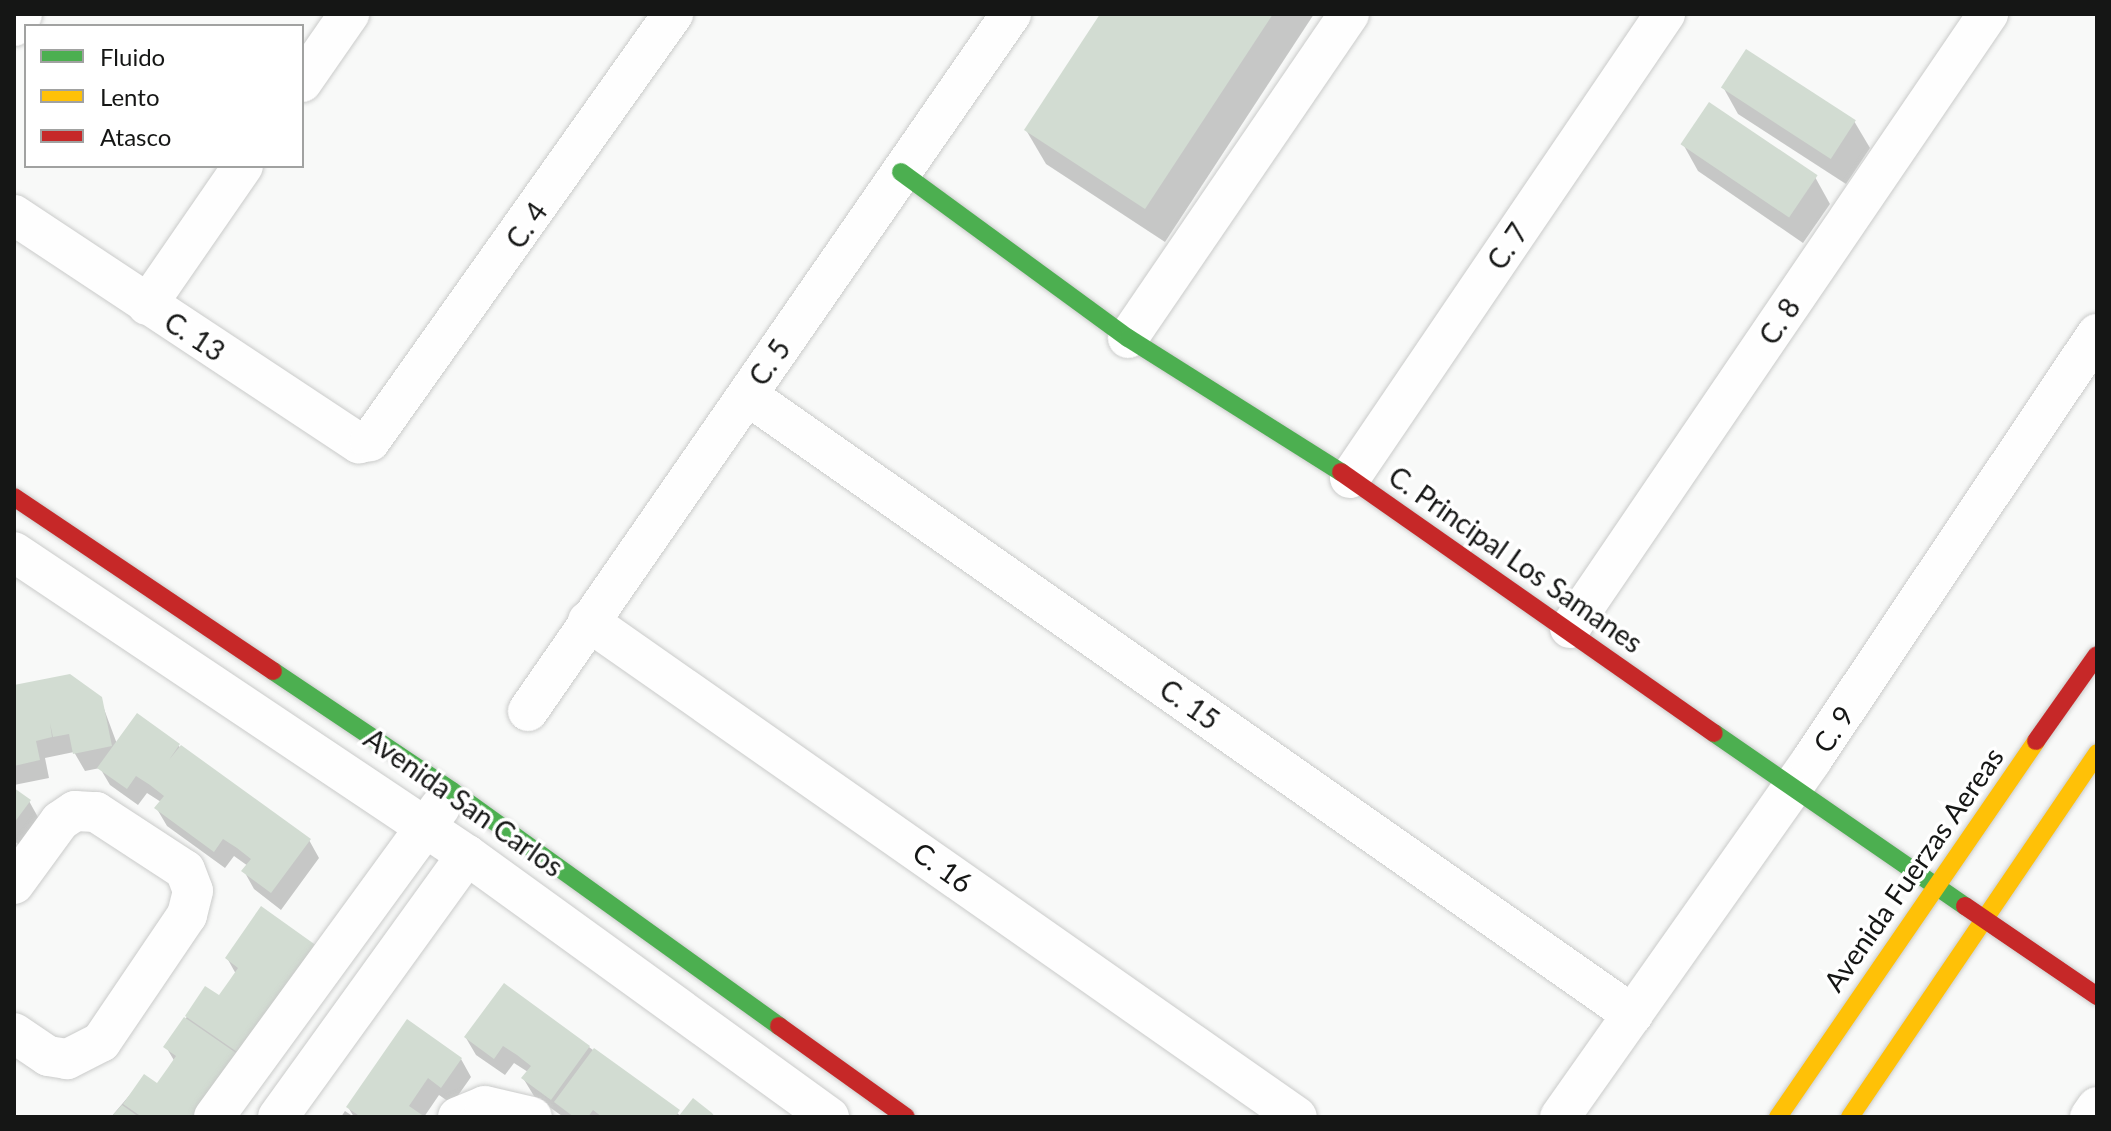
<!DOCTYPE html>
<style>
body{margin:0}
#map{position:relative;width:2111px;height:1131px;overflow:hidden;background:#f8f9f8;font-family:Lato,sans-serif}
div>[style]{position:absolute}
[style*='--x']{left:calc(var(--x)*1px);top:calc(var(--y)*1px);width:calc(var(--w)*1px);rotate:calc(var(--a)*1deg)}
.shadow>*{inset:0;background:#0003}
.building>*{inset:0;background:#d2dcd2;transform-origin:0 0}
.roads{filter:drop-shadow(0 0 2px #cacbca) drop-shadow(0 0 2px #cacbca)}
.street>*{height:40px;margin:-20px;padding:0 20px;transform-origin:20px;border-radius:20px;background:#fefefe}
.fast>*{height:18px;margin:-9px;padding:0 9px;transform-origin:9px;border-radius:9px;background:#4caf50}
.slow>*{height:18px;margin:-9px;padding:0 9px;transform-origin:9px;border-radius:9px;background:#ffc107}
.jam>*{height:18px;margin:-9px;padding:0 9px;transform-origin:9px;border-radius:9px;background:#c62828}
span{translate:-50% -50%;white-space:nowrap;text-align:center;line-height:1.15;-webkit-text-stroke:7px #fff;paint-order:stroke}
.street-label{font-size:28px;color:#151615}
.frame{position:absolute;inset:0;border:16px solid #151615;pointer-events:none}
.legend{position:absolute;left:24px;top:24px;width:280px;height:144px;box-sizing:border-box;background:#fff;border:2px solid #a1a2a1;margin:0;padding:10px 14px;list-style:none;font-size:24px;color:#151615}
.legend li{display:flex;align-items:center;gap:16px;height:40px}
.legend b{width:40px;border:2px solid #a1a2a1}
</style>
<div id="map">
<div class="shadow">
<div style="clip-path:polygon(1103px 14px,1314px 14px,1165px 242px,1046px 164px,1026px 130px)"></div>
<div style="clip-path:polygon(1723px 87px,1854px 121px,1870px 148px,1846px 184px,1738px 114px)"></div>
<div style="clip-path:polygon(1683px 144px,1815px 177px,1830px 204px,1803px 243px,1698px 171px)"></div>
<div style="clip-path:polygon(14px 688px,100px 698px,117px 744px,137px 716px,309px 840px,319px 858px,281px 910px,254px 889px,244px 871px,248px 866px,234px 856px,225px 868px,167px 826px,157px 809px,161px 802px,147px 793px,138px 805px,110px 785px,100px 768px,85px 771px,74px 752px,45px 758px,49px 778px,14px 785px)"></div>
<div style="clip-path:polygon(14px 791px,29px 801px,39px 819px,21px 846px,14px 841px)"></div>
<div style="clip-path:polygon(316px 948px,219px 1117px,111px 1117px,145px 1077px,158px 1086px,175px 1062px,166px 1047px,206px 989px,219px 998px,236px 974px,227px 958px)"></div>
<div style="clip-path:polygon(466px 1038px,589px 1047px,681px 1116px,713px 1117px,562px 1116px,534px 1096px,523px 1078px,528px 1072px,514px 1063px,505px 1075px,476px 1055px)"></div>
<div style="clip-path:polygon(461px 1059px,471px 1077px,452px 1104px,439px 1095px,424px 1117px,354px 1117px,348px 1107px)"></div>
<div style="clip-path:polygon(345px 1111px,354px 1117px,341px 1117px)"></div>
</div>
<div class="building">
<div style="clip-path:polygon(1100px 14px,1273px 14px,1145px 209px,1024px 130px)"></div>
<div style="left:1746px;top:49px;width:131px;height:46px;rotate:33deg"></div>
<div style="left:1709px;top:102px;width:131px;height:51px;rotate:34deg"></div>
<div style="clip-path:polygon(70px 674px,102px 697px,112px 746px,73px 754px,69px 734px,53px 737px,50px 723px,52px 737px,36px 741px,40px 760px,14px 766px,14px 685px)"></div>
<div style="clip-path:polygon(137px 713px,180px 744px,169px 760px,181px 745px,311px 839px,271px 893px,241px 871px,251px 859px,237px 848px,223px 839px,214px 852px,154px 808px,164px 796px,150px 785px,136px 776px,127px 789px,97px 768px)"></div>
<div style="clip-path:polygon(14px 788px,31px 800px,14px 823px)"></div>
<div style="clip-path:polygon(261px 906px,317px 946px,240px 1054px,185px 1016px,205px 986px,219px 995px,229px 981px,238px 968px,225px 958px)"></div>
<div style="clip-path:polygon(504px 983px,590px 1046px,551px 1100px,521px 1078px,531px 1066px,517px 1055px,503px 1046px,494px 1059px,464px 1037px)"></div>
<div style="clip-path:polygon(184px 1017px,239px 1055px,196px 1117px,142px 1117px,123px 1104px,144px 1074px,157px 1083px,167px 1069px,176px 1056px,163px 1047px)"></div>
<div style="clip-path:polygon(407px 1019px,462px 1058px,441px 1088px,428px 1078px,409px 1106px,425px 1117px,361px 1117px,346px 1107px)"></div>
<div style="clip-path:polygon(594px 1048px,680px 1110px,675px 1117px,602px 1117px,593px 1110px,588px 1117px,574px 1117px,554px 1102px)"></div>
<div style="clip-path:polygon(693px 1098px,712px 1113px,715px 1117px,678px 1117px)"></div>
<div style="clip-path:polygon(122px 1105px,139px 1117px,111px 1117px)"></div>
</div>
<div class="roads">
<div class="street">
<div style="--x:14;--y:26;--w:14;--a:-56"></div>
<div style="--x:302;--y:82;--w:83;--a:-55.3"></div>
<div style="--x:14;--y:215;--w:414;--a:33.5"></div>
<div style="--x:359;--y:443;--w:11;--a:-10"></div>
<div style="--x:370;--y:441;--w:524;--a:-54.64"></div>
<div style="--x:147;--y:305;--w:169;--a:-55.4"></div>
<div style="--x:1128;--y:338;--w:392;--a:-55.7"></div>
<div style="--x:747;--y:395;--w:1081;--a:34.98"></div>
<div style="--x:1350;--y:478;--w:561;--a:-55.83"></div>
<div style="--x:14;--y:552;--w:545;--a:33.78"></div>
<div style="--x:467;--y:855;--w:447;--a:35.9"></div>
<div style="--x:588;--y:621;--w:865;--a:34.98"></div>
<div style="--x:1570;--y:628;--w:743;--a:-55.75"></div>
<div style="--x:528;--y:711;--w:848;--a:-55.28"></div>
<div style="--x:14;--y:884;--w:78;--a:-53.9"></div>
<div style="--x:60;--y:821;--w:18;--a:-34"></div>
<div style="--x:75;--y:811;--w:21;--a:3"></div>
<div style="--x:96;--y:812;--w:106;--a:33.1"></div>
<div style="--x:185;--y:870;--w:22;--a:69"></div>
<div style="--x:193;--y:891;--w:25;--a:104"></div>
<div style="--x:187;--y:915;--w:153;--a:124.1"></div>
<div style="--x:101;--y:1042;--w:38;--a:153"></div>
<div style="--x:67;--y:1059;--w:19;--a:-171"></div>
<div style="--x:48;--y:1056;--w:41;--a:-145.9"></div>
<div style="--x:214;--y:1117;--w:384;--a:-53.9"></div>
<div style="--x:278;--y:1117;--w:323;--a:-54.2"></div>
<div style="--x:458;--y:1117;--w:29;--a:-22"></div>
<div style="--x:485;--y:1106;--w:48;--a:13.2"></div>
<div style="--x:1560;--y:1117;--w:436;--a:-54.8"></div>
<div style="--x:1811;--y:761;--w:514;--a:-56.19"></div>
<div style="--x:2090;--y:1117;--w:12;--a:-55"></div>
</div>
<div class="fast">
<div style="--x:901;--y:172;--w:281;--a:36.2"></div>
<div style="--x:1128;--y:338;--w:252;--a:32.2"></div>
<div style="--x:273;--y:671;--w:216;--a:33.8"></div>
<div style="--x:452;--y:791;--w:403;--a:35.7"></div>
<div style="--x:1714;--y:733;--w:305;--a:34.6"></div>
</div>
<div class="slow">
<div style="--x:1778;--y:1117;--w:456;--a:-55.5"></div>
<div style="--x:1850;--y:1117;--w:440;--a:-55.8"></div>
</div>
<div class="jam">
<div style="--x:1341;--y:472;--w:455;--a:35"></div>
<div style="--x:14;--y:497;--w:312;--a:33.9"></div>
<div style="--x:2036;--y:741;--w:105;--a:-54.7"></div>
<div style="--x:1965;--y:906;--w:160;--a:34.3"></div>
<div style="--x:779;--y:1026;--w:156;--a:35.6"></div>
</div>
</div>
<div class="street-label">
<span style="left:526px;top:225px;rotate:-55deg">C. 4</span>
<span style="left:1507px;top:246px;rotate:-56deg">C. 7</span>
<span style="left:1779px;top:321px;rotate:-56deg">C. 8</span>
<span style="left:195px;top:336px;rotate:33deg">C. 13</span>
<span style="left:769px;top:362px;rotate:-55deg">C. 5</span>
<span style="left:1516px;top:559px;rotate:35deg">C. Principal Los Samanes</span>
<span style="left:1190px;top:704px;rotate:35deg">C. 15</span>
<span style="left:1833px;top:729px;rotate:-56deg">C. 9</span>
<span style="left:464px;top:802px;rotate:35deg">Avenida San Carlos</span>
<span style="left:943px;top:867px;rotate:35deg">C. 16</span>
<span style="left:1913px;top:869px;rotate:-55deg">Avenida Fuerzas Aereas</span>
</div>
<div class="frame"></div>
<ul class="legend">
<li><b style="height:10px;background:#4caf50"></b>Fluido</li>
<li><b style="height:10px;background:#ffc107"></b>Lento</li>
<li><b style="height:10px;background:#c62828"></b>Atasco</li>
</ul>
</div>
